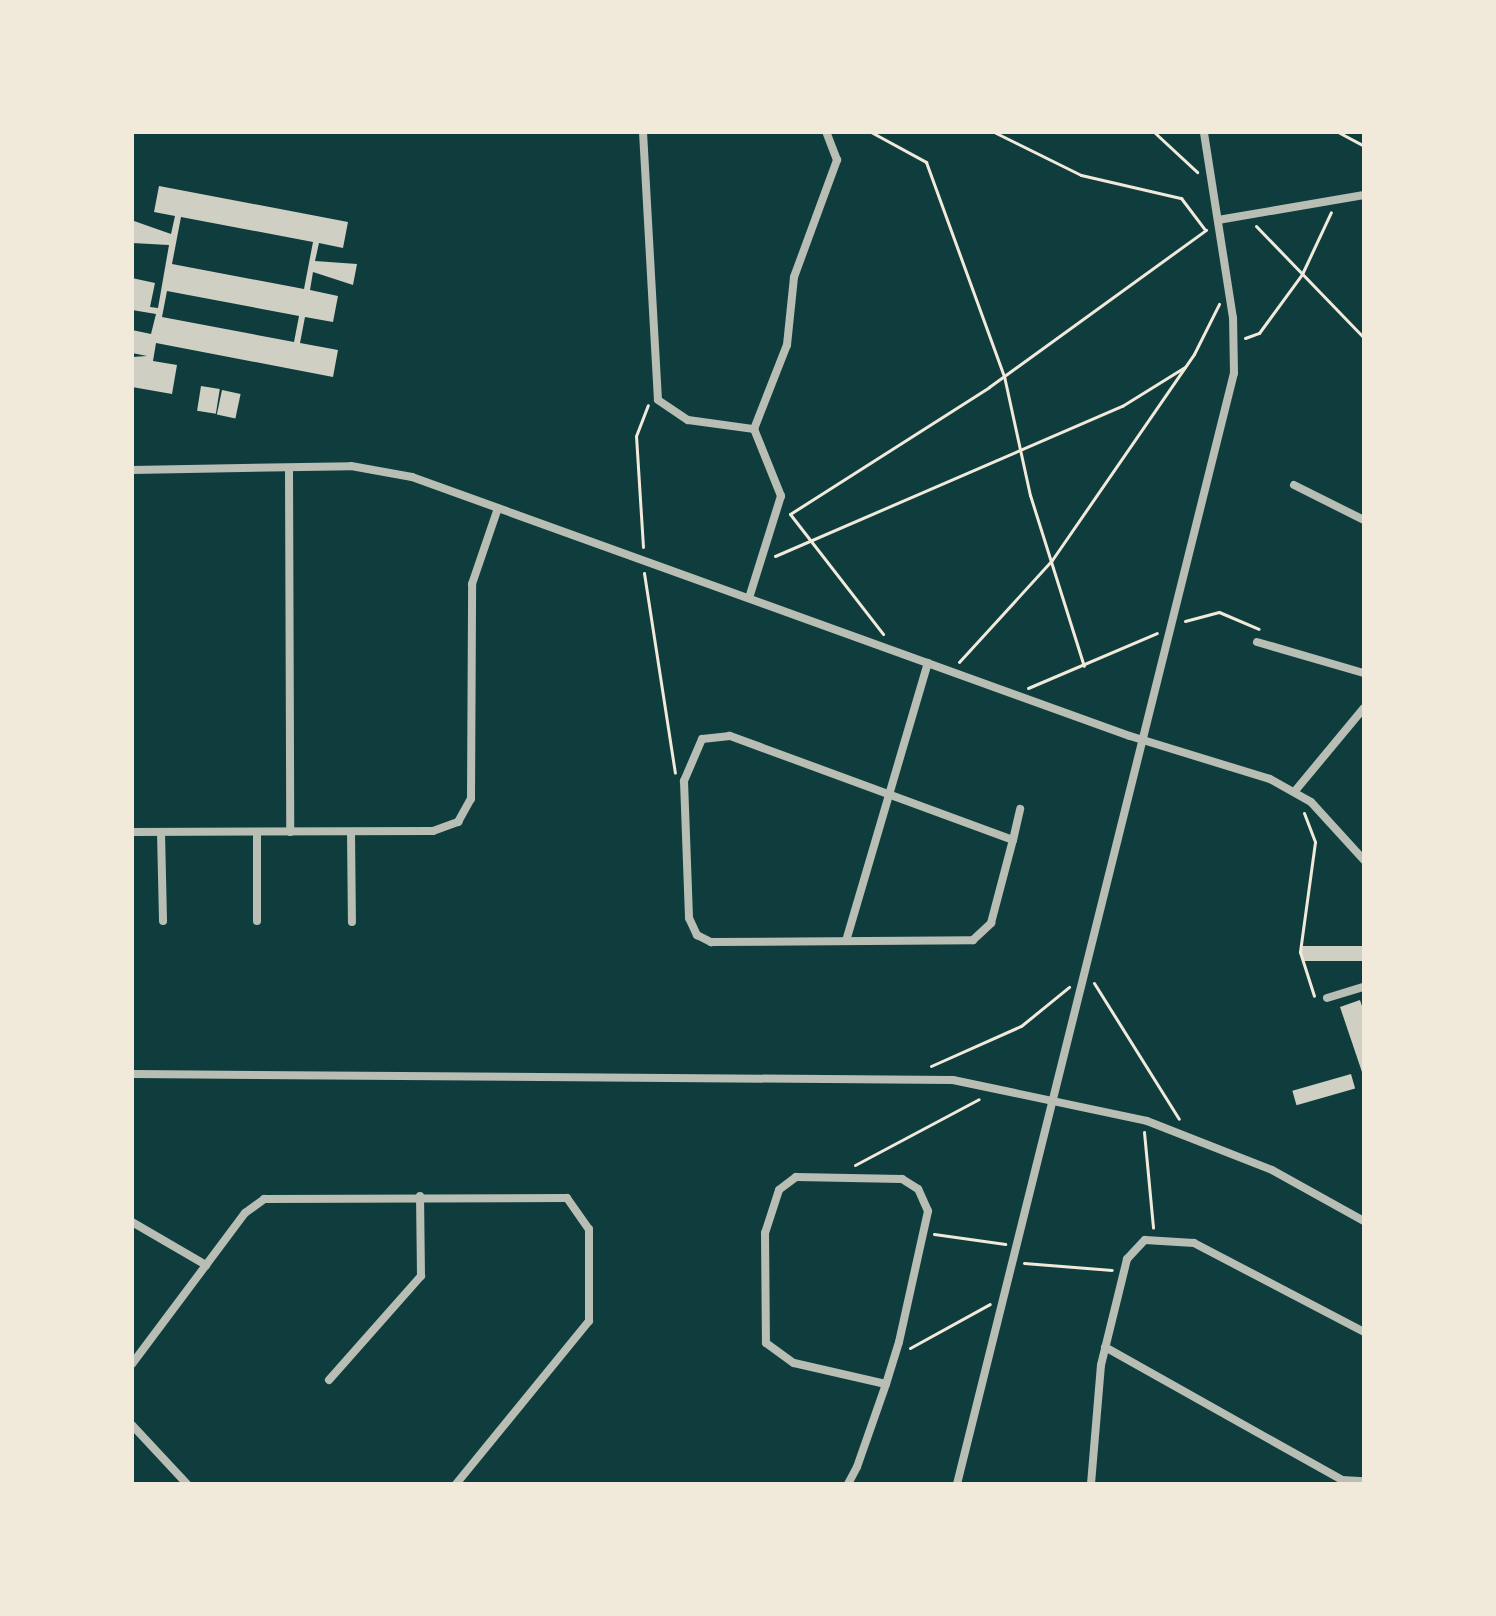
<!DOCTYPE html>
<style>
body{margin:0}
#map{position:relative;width:1496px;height:1616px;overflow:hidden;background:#0f3d3e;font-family:"Fira Sans",sans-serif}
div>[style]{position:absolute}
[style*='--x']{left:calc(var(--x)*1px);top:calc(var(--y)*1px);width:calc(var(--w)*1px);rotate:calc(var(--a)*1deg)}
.building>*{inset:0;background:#cfcfc3;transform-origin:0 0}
.path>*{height:3px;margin:-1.5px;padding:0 1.5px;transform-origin:1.5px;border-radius:1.5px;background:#f1e9da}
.minor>*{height:8px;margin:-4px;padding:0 4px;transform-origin:4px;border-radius:4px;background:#b8beb3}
span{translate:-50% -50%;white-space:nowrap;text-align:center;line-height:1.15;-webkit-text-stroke:8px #f1e9da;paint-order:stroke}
.frame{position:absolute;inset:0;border:134px solid #f1e9da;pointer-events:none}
</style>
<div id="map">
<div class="building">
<div style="clip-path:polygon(evenodd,159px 186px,348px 222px,343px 248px,319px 243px,315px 261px,357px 264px,353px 285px,313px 272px,310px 290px,338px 296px,333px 322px,305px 317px,300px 343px,338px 350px,333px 377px,156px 343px,153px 361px,177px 365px,172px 394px,132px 387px,132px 357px,147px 356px,132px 353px,132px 330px,151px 334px,156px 314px,132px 310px,132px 278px,155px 283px,150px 307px,158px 308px,169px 245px,132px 243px,132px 234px,134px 221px,171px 234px,175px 216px,154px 212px,159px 186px,181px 217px,313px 242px,304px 289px,172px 264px,181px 217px,159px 186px,167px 291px,299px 316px,294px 342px,162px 317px,167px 291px)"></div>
<div style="left:201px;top:386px;width:19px;height:25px;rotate:9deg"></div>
<div style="left:222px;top:390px;width:19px;height:25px;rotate:12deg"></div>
<div style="left:1364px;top:946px;width:15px;height:62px;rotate:90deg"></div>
<div style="clip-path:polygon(1360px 1000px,1364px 1012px,1363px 1075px,1340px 1007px)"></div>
<div style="left:1351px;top:1074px;width:15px;height:61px;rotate:74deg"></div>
</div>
<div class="path">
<div style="--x:871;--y:132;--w:63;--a:28.6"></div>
<div style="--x:926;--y:162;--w:228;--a:70"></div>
<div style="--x:1004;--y:376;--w:122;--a:77.7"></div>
<div style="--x:1030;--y:495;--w:179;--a:72.5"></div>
<div style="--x:994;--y:132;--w:97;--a:26.3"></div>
<div style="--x:1081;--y:175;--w:103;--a:13"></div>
<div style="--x:1181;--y:198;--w:40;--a:53"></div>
<div style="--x:1154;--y:132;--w:59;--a:42.9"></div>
<div style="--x:1338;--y:132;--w:30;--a:28"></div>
<div style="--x:1256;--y:226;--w:156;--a:46"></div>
<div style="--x:1245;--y:338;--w:15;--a:-20"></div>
<div style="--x:1259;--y:333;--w:73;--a:-53.9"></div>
<div style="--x:1302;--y:274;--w:68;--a:-64.9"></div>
<div style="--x:790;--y:514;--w:236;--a:-32.5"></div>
<div style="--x:989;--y:387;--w:268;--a:-35.9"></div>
<div style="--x:790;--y:514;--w:152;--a:52.2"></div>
<div style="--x:643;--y:547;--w:111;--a:-93.6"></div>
<div style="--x:636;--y:436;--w:33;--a:-69"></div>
<div style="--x:775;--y:556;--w:378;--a:-23.4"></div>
<div style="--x:1122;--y:406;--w:74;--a:-31.8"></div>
<div style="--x:644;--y:573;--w:202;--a:81.2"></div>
<div style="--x:1185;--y:621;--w:35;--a:-15"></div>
<div style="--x:1219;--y:612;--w:43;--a:23"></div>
<div style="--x:959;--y:662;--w:138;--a:-47.6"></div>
<div style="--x:1052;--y:560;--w:250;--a:-55.4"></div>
<div style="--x:1194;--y:354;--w:56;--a:-63.4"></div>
<div style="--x:1028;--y:688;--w:140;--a:-23.1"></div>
<div style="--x:1304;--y:813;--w:31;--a:69"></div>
<div style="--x:1315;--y:842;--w:111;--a:97.8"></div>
<div style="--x:1300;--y:952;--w:46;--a:72.3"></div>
<div style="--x:1094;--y:983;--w:160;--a:58"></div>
<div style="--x:931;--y:1066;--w:98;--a:-24"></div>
<div style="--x:1021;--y:1026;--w:62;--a:-39.1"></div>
<div style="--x:1144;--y:1132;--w:96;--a:84.6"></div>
<div style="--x:855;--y:1165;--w:140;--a:-28"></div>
<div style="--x:934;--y:1234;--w:72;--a:8"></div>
<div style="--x:1024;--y:1263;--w:88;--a:4.5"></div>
<div style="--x:910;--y:1348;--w:91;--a:-28.8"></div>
</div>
<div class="minor">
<div style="--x:643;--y:132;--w:268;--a:86.8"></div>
<div style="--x:658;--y:400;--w:36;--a:34"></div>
<div style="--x:688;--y:420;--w:67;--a:7.8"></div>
<div style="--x:1218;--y:220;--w:148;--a:-9.7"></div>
<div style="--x:754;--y:429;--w:90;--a:-68.6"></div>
<div style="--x:787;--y:345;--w:68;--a:-84.1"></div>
<div style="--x:794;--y:277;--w:125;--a:-69.8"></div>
<div style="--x:837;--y:160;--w:30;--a:-111"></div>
<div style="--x:289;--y:468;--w:364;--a:89.8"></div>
<div style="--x:132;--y:470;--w:219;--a:-1"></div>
<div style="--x:351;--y:466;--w:62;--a:10.2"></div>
<div style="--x:412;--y:477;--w:763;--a:19.84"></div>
<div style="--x:1130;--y:736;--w:146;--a:17.1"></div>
<div style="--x:1270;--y:779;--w:47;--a:29.3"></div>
<div style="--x:1311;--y:802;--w:79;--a:47.6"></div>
<div style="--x:1294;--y:485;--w:78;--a:26.6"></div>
<div style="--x:749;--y:598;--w:107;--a:-72.6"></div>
<div style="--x:781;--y:496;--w:72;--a:-111.9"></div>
<div style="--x:1257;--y:642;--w:111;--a:16.2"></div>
<div style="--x:1295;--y:791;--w:108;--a:-50.3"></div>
<div style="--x:132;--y:832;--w:301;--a:-0.2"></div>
<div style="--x:433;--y:831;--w:27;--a:-20"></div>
<div style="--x:458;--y:822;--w:26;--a:-61"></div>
<div style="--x:471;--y:799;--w:215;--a:-89.7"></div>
<div style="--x:472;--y:584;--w:80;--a:-71.1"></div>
<div style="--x:161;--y:832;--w:89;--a:88.7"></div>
<div style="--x:257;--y:832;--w:89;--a:90"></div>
<div style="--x:351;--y:832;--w:90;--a:89.4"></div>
<div style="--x:1013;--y:840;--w:302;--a:-159.8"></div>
<div style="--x:730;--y:736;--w:28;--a:174"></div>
<div style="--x:702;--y:739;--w:46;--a:113.2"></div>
<div style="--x:684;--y:781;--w:137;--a:87.9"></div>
<div style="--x:689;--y:918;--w:19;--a:65"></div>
<div style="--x:697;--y:935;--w:16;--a:27"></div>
<div style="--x:711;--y:942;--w:262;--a:-0.4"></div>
<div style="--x:973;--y:940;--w:25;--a:-43"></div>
<div style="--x:991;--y:923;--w:86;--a:-75.2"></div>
<div style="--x:1013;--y:840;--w:32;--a:-77"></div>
<div style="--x:846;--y:941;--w:290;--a:-73.6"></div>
<div style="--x:1327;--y:998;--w:39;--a:-17"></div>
<div style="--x:132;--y:1074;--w:821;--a:0.42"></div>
<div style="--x:953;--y:1080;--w:198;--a:11.9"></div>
<div style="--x:1147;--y:1121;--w:134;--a:21.4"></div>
<div style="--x:1272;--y:1170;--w:105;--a:29"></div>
<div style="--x:132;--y:1222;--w:86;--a:30.2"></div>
<div style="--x:1105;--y:1347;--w:272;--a:29.3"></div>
<div style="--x:1342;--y:1480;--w:22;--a:3"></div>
<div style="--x:132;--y:1364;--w:189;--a:-53.2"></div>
<div style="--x:245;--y:1213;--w:24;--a:-36"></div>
<div style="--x:264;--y:1199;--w:303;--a:-0.2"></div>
<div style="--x:567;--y:1198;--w:38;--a:55"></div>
<div style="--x:589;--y:1229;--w:92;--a:90"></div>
<div style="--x:589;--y:1321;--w:210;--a:129.2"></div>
<div style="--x:329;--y:1380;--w:139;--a:-48.5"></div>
<div style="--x:421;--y:1276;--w:80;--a:-90.7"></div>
<div style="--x:132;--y:1425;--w:81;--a:47"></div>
<div style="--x:848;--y:1484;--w:19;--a:-62"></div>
<div style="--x:857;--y:1467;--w:88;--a:-70.7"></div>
<div style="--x:886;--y:1384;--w:44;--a:-72.8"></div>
<div style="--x:899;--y:1342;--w:134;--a:-77.5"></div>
<div style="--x:928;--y:1211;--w:24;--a:-114"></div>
<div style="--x:918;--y:1189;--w:19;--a:-148"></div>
<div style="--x:902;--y:1179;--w:106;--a:-178.9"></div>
<div style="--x:796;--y:1177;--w:21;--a:143"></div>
<div style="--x:779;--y:1190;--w:45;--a:108"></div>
<div style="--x:765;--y:1233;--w:110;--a:89.5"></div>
<div style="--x:766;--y:1343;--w:34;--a:36"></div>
<div style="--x:794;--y:1363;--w:94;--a:12.9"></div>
<div style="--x:957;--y:1484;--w:1145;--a:-76"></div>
<div style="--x:1234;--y:373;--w:55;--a:-91"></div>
<div style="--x:1233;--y:318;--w:188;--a:-98.9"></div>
<div style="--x:1091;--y:1484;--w:119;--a:-85.2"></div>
<div style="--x:1101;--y:1365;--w:109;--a:-76.2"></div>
<div style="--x:1127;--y:1259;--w:26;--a:-47"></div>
<div style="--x:1145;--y:1240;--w:49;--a:3.5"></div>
<div style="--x:1194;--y:1243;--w:192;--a:27.6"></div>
</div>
<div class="frame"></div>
</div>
